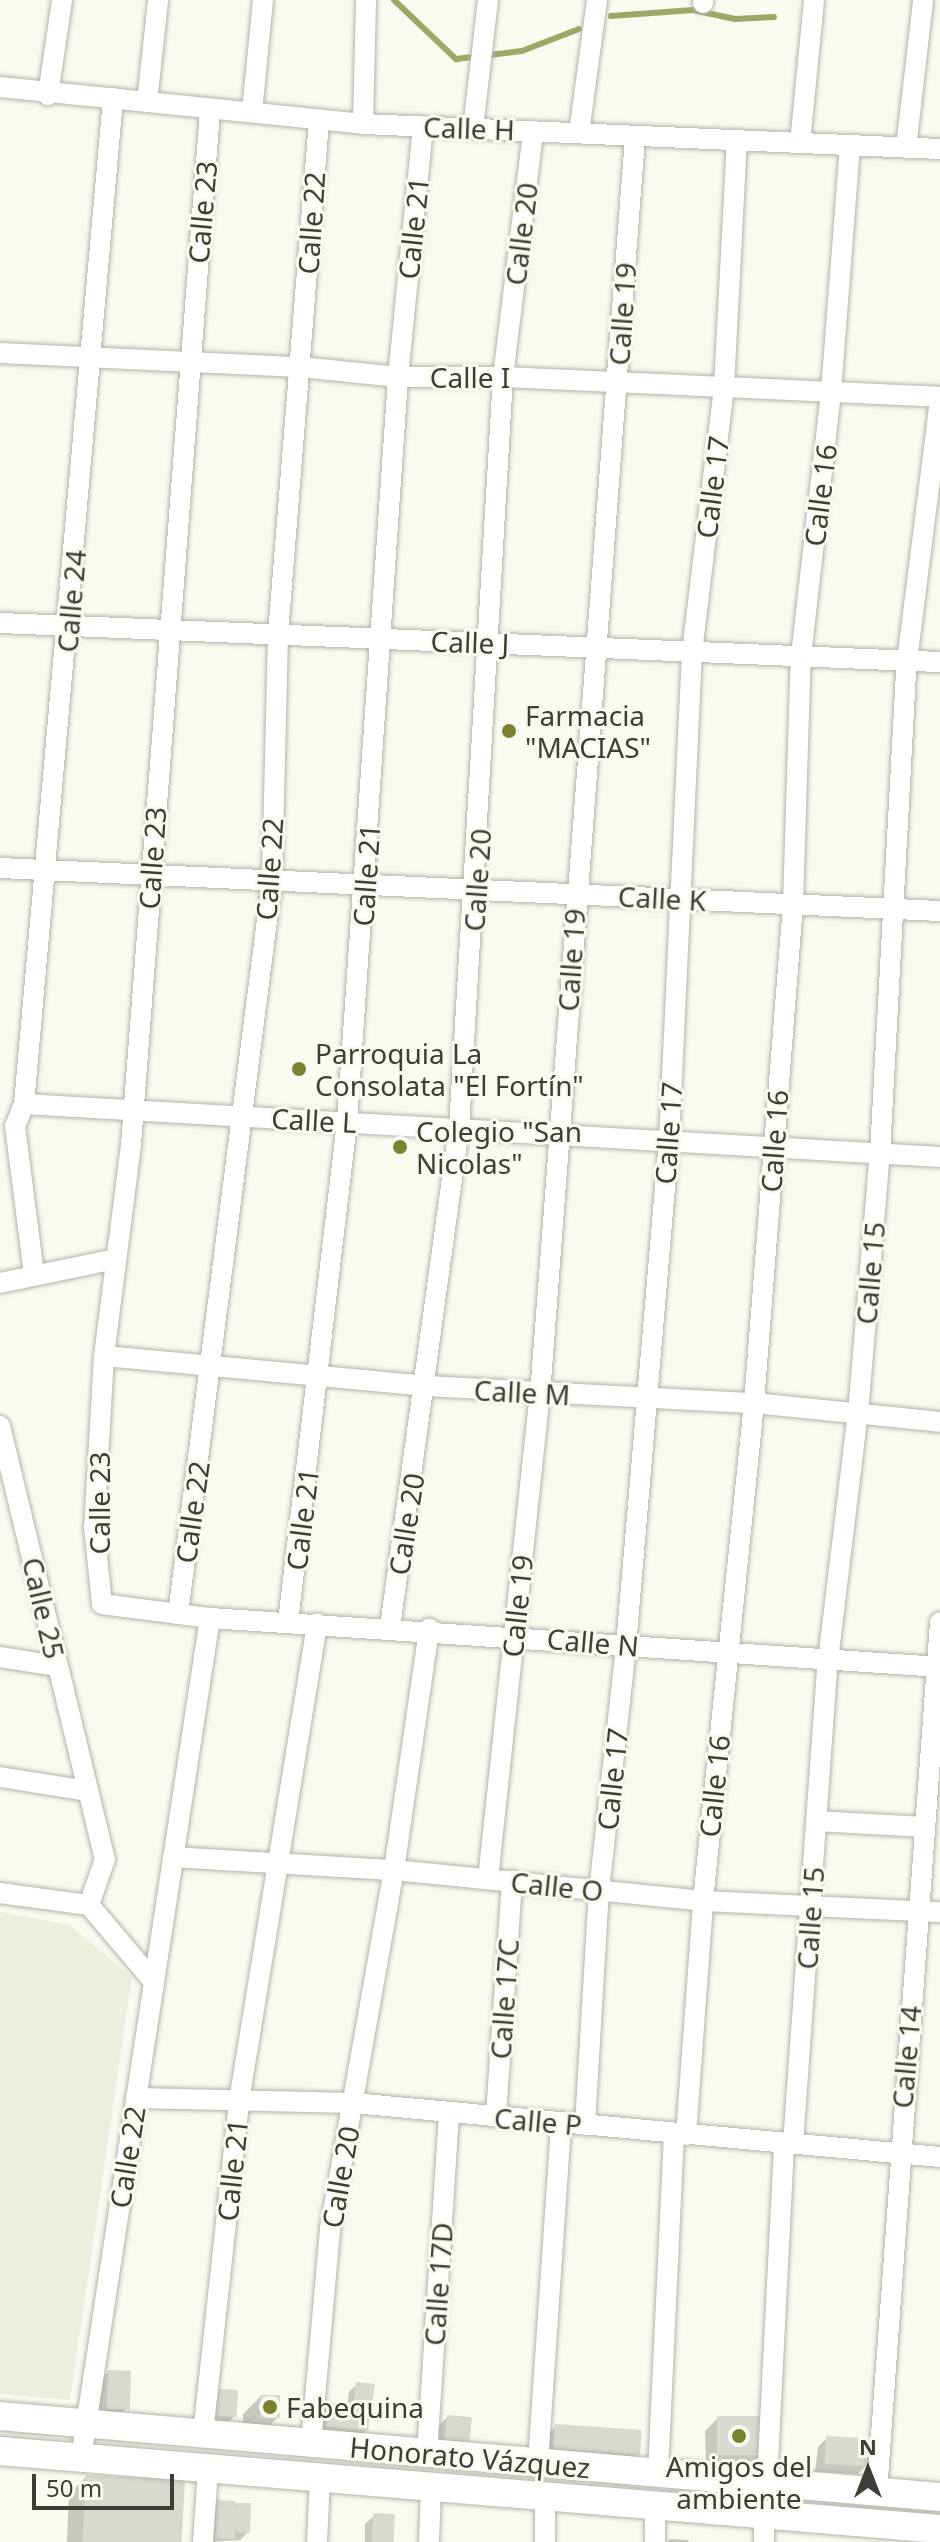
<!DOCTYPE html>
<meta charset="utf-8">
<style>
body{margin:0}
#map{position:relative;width:940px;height:2542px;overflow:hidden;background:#f9fbf0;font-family:"Noto Sans",sans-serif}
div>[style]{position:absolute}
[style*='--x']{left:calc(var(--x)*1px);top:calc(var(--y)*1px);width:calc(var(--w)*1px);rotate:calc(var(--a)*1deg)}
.built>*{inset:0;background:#ebefde}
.shadow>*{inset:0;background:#0003}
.stream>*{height:6px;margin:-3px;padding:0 3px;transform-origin:3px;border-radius:3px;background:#9da766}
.building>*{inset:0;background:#d8dacf;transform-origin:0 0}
.roads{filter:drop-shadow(0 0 2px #b2b4aa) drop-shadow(0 0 2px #b2b4aa)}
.street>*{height:20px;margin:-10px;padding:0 10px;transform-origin:10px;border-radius:10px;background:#fff}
.secondary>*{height:28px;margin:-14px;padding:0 14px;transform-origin:14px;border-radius:14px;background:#fff}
.dots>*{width:22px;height:22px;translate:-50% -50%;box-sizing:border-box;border:4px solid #f9fbf0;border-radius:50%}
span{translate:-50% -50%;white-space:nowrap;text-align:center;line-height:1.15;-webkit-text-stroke:6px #f9fbf0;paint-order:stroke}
.street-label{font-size:28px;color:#3d3e39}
.poi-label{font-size:28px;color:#3d3e39}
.left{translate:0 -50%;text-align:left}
.north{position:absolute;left:828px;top:2430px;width:80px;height:80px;-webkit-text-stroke:6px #f9fbf0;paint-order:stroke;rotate:0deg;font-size:22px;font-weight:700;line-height:32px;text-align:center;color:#3d3e39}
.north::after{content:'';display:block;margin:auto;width:28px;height:36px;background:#3d3e39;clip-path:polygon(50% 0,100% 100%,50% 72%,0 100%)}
.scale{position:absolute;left:32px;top:2474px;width:142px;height:36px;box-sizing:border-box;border:4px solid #3d3e39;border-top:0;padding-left:10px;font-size:24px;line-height:28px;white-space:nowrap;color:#3d3e39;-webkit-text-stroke:6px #f9fbf0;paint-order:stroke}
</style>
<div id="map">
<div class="built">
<div style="clip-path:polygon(0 1912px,70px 1925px,132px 1977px,70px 2400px,0 2394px)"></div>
</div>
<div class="shadow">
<div style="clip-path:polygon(108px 2372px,126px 2409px,109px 2427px,88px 2425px,91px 2389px)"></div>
<div style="clip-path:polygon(357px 2384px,366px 2430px,358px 2439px,319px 2434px,321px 2412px,330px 2404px,347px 2406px,349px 2392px)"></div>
<div style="clip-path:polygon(236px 2392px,235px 2416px,217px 2434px,201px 2408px)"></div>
<div style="clip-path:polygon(260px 2397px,278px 2417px,260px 2435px,243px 2434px,243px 2414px)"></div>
<div style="clip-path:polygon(448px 2417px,470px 2419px,437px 2450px,439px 2425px)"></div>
<div style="clip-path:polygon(718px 2418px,759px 2458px,746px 2471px,706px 2467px,705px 2431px)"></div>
<div style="clip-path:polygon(556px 2426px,641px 2457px,624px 2474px,537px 2466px,538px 2443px)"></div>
<div style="clip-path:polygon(827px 2438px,867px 2465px,858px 2474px,815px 2472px,818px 2447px)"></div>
<div style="clip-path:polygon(86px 2477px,177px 2542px,67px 2542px,69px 2494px)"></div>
<div style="clip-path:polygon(218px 2502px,249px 2505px,248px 2532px,240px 2540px,208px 2542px,209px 2510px)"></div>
<div style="clip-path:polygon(374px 2516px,392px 2542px,365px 2542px,365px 2524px)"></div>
<div style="clip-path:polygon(670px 2539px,689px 2540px,688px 2542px,667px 2542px)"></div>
</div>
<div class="stream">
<div style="--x:394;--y:0;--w:86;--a:43.6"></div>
<div style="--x:456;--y:59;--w:66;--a:-6.9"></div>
<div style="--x:522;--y:51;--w:61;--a:-21.1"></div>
<div style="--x:611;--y:16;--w:82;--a:-4.2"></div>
<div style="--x:693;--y:10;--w:43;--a:12.1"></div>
<div style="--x:735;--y:19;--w:39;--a:-3"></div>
</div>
<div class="building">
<div style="left:108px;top:2370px;width:23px;height:39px;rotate:2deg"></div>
<div style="clip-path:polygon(356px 2382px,375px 2384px,368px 2431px,326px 2426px,329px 2402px,353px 2405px)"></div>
<div style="left:217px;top:2389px;width:21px;height:27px;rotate:3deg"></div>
<div style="left:260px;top:2395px;width:20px;height:23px"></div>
<div style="left:447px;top:2415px;width:25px;height:27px;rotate:5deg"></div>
<div style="left:717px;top:2416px;width:44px;height:39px"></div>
<div style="left:555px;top:2424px;width:87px;height:25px;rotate:4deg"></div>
<div style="left:826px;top:2436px;width:45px;height:28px;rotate:3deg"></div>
<div style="left:86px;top:2475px;width:99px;height:67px;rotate:3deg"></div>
<div style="clip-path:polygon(217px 2500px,235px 2501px,235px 2512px,236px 2503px,251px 2503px,250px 2533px,235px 2531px,235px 2539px,215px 2538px)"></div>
<div style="left:373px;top:2513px;width:22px;height:29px;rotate:3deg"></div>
</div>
<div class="roads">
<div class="street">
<div style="--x:703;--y:3;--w:3;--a:-90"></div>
<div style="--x:0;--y:87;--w:365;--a:5.8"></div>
<div style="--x:363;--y:124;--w:578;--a:2.48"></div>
<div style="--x:48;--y:95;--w:96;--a:-81.6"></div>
<div style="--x:147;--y:102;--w:103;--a:-83.8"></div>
<div style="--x:210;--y:111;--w:1037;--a:94.37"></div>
<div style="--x:131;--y:1145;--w:213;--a:97.3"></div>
<div style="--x:104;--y:1356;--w:171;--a:93.3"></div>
<div style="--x:94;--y:1527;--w:77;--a:84.1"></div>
<div style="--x:102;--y:1604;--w:109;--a:7.4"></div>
<div style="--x:210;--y:1618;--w:732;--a:3.84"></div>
<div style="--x:252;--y:112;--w:113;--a:-84.4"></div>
<div style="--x:363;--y:124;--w:124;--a:-88.6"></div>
<div style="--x:473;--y:128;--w:129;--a:-83.3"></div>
<div style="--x:579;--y:133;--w:134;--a:-82.3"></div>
<div style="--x:800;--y:143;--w:144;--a:-84.4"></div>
<div style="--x:906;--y:148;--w:149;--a:-83.4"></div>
<div style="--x:0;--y:353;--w:300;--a:2.7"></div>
<div style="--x:300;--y:367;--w:99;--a:5.8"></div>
<div style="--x:398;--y:377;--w:105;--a:0"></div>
<div style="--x:503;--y:377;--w:437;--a:2.6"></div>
<div style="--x:0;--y:623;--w:941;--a:2.38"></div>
<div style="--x:0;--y:868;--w:941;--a:2.62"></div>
<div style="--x:24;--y:1104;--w:1010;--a:-84.94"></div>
<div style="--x:24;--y:1104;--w:918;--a:3.31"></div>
<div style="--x:24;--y:1104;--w:24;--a:112"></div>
<div style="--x:15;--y:1126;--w:150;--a:82.7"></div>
<div style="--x:0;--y:1283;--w:118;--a:-11.7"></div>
<div style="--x:104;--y:1356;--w:323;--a:5.3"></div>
<div style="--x:426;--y:1386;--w:328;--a:3"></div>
<div style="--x:754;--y:1403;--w:187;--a:5.8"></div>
<div style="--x:0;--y:1426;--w:446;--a:76.4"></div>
<div style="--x:105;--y:1859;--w:49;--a:109.2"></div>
<div style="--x:178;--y:1614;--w:739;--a:-82.69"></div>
<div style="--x:272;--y:881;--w:247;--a:-88.6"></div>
<div style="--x:278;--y:634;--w:515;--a:-85.43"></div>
<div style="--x:288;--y:1622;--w:503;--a:-83.27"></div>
<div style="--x:347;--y:1122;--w:747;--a:-86.08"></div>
<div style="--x:398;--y:377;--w:252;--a:-84.3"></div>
<div style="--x:390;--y:1627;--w:504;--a:-82.13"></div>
<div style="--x:459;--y:1128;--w:752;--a:-86.65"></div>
<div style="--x:503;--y:377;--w:248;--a:-83"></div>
<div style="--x:0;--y:1657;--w:58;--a:9"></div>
<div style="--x:0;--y:1777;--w:88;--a:9.1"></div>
<div style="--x:817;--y:1821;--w:107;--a:3.2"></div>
<div style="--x:173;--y:1857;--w:221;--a:3.4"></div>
<div style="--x:394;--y:1870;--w:311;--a:5.7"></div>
<div style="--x:703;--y:1901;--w:237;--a:2.7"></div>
<div style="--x:488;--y:1879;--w:487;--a:-83.9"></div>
<div style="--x:540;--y:1395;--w:1262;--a:-85.68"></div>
<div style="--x:0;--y:1893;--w:90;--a:7.7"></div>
<div style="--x:89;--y:1905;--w:101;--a:49.8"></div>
<div style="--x:136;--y:2098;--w:217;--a:1.3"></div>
<div style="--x:353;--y:2103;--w:589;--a:5.26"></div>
<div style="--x:496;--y:2116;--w:236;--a:-86.1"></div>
<div style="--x:585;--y:2125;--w:234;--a:-86.6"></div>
<div style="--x:599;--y:1891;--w:246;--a:-83.7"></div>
<div style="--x:626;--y:1646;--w:508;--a:-85.14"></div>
<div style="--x:669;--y:1140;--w:489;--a:-87.3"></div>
<div style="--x:692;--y:652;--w:267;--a:-83.1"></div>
<div style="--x:724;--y:387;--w:247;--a:-87"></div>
<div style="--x:686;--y:2135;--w:235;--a:-85.8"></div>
<div style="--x:703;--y:1901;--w:501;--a:-84.15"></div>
<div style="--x:754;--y:1403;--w:501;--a:-85.53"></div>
<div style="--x:793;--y:904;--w:248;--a:-88.2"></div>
<div style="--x:801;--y:656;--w:266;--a:-83.5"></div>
<div style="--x:831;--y:392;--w:248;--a:-85.6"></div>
<div style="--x:793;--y:2144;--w:485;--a:-85.9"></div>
<div style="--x:828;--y:1660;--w:249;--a:-83.1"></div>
<div style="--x:858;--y:1413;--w:261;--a:-85.2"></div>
<div style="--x:880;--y:1153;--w:493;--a:-86.9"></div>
<div style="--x:907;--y:661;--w:262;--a:-82.8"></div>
<div style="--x:203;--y:2434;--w:335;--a:-83.8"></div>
<div style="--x:239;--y:2101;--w:484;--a:-80.7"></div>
<div style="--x:311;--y:2443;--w:215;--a:-84.9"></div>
<div style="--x:330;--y:2229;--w:365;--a:-79.9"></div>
<div style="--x:394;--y:1870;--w:244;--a:-81.7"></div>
<div style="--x:427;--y:2454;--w:341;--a:-86.3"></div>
<div style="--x:81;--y:2458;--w:850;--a:-81.27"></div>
<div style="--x:538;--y:2463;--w:341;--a:-86.1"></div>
<div style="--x:658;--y:2473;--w:339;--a:-87.3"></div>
<div style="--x:767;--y:2482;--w:338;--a:-87.1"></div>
<div style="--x:877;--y:2491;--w:871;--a:-85.85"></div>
<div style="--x:203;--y:2542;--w:73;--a:-86.1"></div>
<div style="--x:317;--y:2542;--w:64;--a:-87.3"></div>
<div style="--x:429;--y:2542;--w:54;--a:-87.9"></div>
<div style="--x:545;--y:2542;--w:45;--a:-90"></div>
<div style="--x:655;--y:2542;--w:36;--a:-90"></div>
<div style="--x:764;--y:2542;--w:27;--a:-90"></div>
</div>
<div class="secondary">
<div style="--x:0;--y:2416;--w:943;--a:4.93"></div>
<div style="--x:0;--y:2451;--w:943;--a:4.74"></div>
</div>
</div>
<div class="dots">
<div style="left:509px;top:731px;background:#78822f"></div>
<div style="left:299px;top:1069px;background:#78822f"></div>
<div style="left:400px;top:1147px;background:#78822f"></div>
<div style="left:270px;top:2407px;background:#78822f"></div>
<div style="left:739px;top:2436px;background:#78822f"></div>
</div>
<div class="street-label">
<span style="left:469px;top:128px;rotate:2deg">Calle H</span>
<span style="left:202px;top:212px;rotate:-85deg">Calle 23</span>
<span style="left:311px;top:223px;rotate:-86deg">Calle 22</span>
<span style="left:413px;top:228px;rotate:-84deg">Calle 21</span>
<span style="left:521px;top:234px;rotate:-83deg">Calle 20</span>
<span style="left:622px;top:314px;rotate:-86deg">Calle 19</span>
<span style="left:470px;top:377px">Calle I</span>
<span style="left:712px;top:487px;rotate:-83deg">Calle 17</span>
<span style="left:820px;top:495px;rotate:-83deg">Calle 16</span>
<span style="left:71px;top:601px;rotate:-85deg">Calle 24</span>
<span style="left:470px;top:642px;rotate:2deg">Calle J</span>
<span style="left:152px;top:858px;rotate:-86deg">Calle 23</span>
<span style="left:269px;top:869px;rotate:-86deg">Calle 22</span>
<span style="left:366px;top:875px;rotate:-86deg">Calle 21</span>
<span style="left:477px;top:880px;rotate:-86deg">Calle 20</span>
<span style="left:662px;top:898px;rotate:3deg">Calle K</span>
<span style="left:571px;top:960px;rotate:-86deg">Calle 19</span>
<span style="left:314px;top:1120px;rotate:3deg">Calle L</span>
<span style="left:668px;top:1133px;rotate:-86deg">Calle 17</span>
<span style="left:774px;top:1141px;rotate:-86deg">Calle 16</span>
<span style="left:870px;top:1273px;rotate:-85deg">Calle 15</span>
<span style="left:522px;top:1392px;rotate:3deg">Calle M</span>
<span style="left:99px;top:1503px;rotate:-90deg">Calle 23</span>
<span style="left:192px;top:1512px;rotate:-82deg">Calle 22</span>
<span style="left:302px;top:1519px;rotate:-83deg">Calle 21</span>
<span style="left:406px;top:1524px;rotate:-81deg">Calle 20</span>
<span style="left:517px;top:1606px;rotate:-84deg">Calle 19</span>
<span style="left:44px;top:1608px;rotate:77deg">Calle 25</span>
<span style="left:593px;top:1642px;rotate:5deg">Calle N</span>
<span style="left:612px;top:1779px;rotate:-84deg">Calle 17</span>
<span style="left:714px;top:1786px;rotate:-84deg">Calle 16</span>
<span style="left:557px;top:1886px;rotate:6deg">Calle O</span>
<span style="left:810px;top:1918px;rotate:-86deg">Calle 15</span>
<span style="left:504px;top:1999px;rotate:-86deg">Calle 17C</span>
<span style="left:906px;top:2057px;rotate:-85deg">Calle 14</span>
<span style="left:538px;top:2121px;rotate:5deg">Calle P</span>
<span style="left:127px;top:2157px;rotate:-81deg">Calle 22</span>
<span style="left:232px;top:2170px;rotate:-84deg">Calle 21</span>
<span style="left:340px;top:2177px;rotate:-80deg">Calle 20</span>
<span style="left:438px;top:2284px;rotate:-86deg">Calle 17D</span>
<span style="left:470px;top:2457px;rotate:5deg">Honorato Vázquez</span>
</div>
<div class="poi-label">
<span class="left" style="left:525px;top:731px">Farmacia<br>"MACIAS"</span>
<span class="left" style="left:315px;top:1069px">Parroquia La<br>Consolata "El Fortín"</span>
<span class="left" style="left:416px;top:1147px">Colegio "San<br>Nicolas"</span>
<span class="left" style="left:286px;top:2407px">Fabequina</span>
<span style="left:739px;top:2482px">Amigos del<br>ambiente</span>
</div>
<div class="north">N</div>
<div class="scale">50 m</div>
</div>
